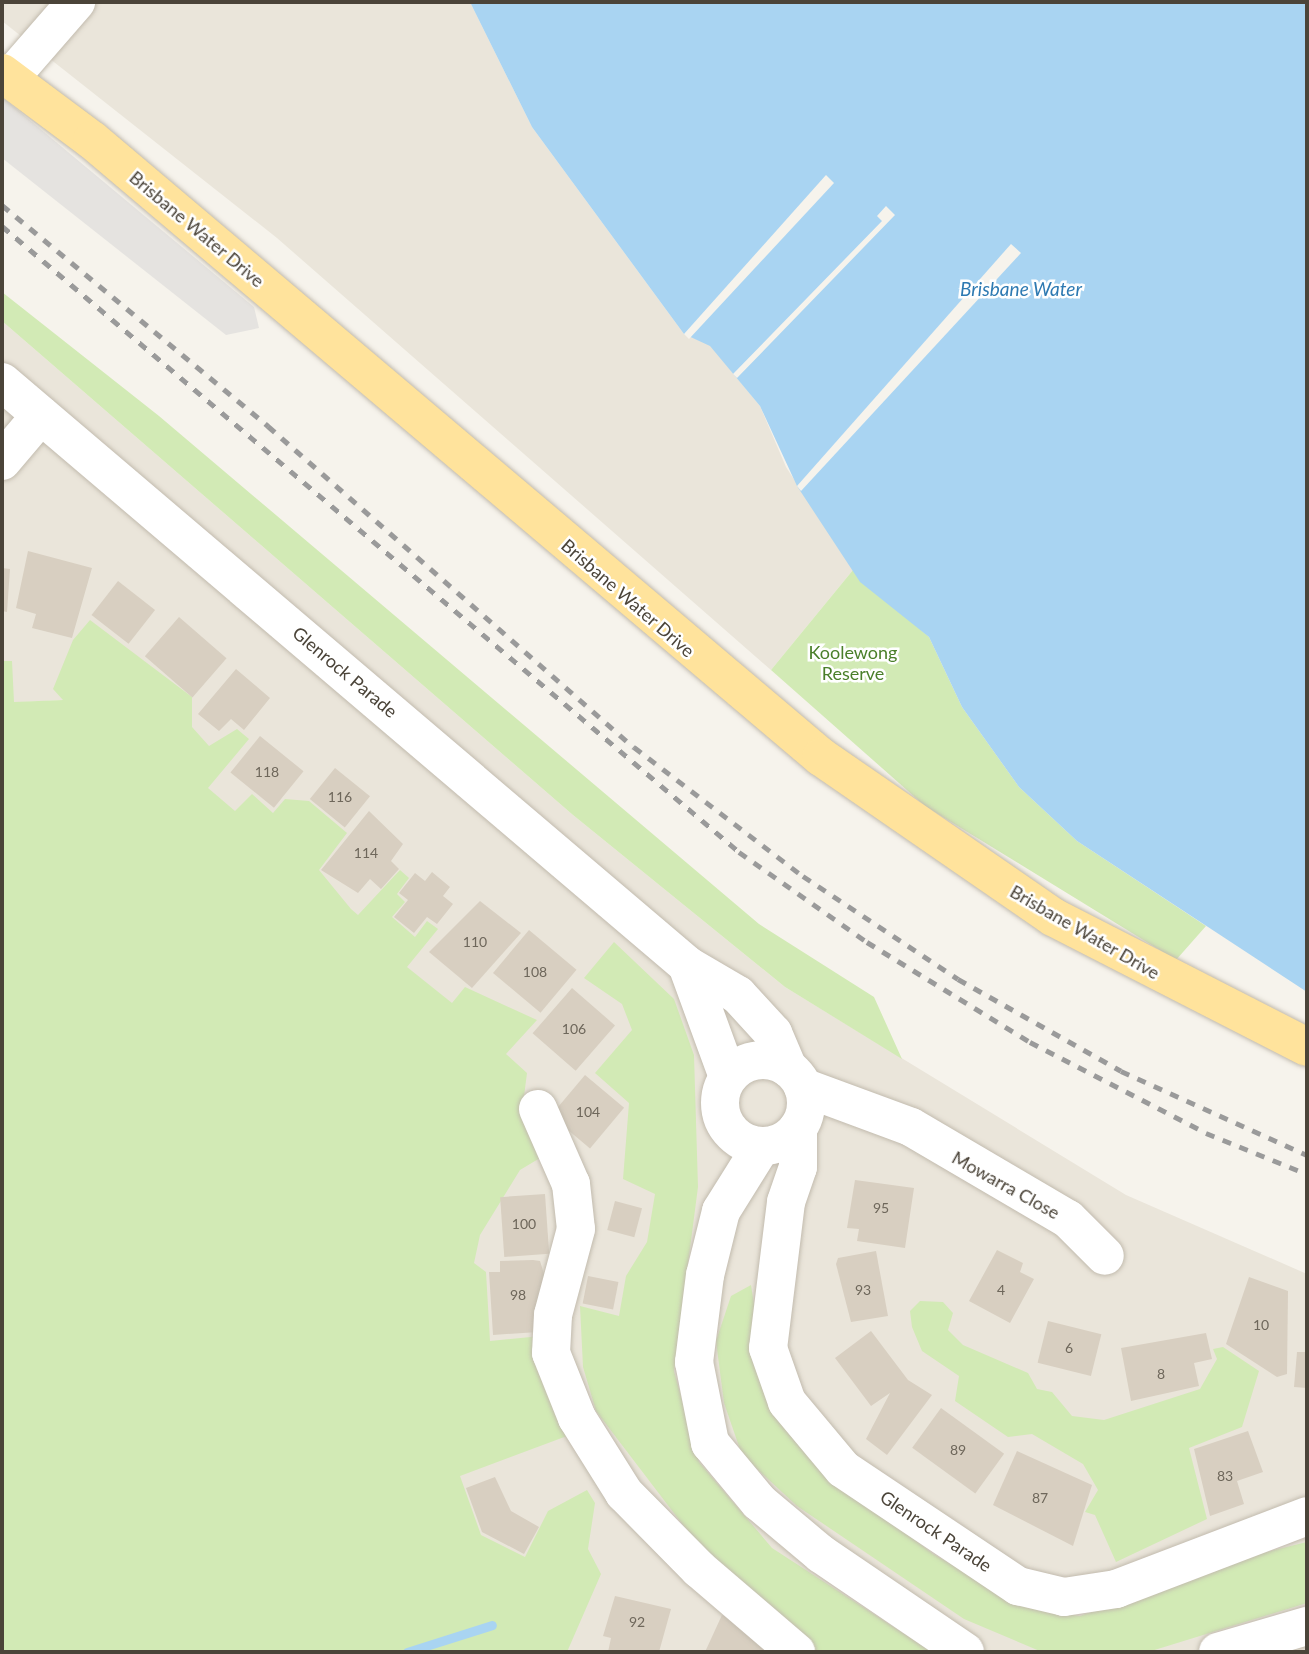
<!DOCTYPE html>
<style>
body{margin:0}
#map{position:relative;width:1309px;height:1654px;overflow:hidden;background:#f6f3ec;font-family:Lato,sans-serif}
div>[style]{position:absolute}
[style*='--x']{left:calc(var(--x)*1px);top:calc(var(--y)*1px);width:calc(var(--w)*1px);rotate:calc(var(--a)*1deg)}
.residential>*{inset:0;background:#eae5da}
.green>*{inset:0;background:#d2eab5}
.parking>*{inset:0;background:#e5e3e0}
.water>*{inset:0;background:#a9d4f2}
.pier>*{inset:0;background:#f6f3ec}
.stream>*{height:9px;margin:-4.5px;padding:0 4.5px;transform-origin:4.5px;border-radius:4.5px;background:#a9d4f2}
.building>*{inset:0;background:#d8cfc1;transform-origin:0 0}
.roads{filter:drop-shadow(0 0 2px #c2bbae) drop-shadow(0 0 2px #c2bbae)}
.minor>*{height:38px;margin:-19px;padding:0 19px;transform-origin:19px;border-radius:19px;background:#fff}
.minor>.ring{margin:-19px;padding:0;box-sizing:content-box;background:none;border:38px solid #fff;border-radius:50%}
.major>*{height:38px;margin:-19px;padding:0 19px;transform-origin:19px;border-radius:19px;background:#ffe39c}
.rail>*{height:5px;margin-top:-2.5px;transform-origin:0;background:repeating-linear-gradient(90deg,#9a9a9a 0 9px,transparent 0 18px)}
span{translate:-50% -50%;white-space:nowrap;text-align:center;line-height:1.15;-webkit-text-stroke:5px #fff;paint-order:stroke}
.number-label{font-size:14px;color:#6e675b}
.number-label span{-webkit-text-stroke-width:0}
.street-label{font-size:18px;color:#4b4439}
.park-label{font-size:18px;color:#4a7f2a}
.water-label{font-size:19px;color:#2e7ab2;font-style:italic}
.frame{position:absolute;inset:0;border:4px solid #4b4439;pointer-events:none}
</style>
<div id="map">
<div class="residential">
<div style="clip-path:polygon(2px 2px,470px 2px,532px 127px,684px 334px,710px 345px,760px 406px,786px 467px,853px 570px,771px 670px,277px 238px,2px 21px)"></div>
<div style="clip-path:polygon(2px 321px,573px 815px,785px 987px,1126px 1195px,1307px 1274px,1307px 1652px,444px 1652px,64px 700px,2px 703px)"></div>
</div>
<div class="green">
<div style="clip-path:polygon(2px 292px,159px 416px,759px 924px,874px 997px,902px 1059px,785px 987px,573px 815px,2px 321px)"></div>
<div style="clip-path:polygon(853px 570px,929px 637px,962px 707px,1019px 787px,1077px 841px,1206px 926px,1176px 960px,925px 806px,771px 670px)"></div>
<div style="clip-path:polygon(90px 620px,192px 697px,192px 727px,209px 746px,237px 729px,249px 739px,208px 788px,235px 811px,252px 794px,273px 813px,285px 799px,309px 801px,347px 833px,319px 870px,351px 909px,358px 915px,400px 870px,409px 878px,397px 894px,405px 902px,392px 917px,415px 937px,427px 921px,438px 929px,407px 967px,452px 1003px,465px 987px,537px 1020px,506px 1054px,527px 1073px,523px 1104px,540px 1158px,520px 1170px,480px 1235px,474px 1263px,486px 1272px,490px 1341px,541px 1336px,567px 1436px,460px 1476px,481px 1535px,525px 1557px,548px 1511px,587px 1490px,595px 1503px,588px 1549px,601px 1574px,567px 1652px,2px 1652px,2px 661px,12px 661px,14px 702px,63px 700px,53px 689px,73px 640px)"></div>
<div style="clip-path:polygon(614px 942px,674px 999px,694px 1055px,698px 1187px,674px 1371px,699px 1462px,772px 1548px,932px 1652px,816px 1652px,712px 1563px,596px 1411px,583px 1367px,580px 1306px,619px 1316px,626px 1276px,647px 1242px,655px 1194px,623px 1179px,629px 1103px,595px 1073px,632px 1030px,622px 1004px,584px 978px)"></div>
<div style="clip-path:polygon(751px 1285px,759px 1335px,871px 1506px,933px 1554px,995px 1589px,1038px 1610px,1080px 1616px,1234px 1560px,1307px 1542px,1307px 1603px,1148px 1652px,1042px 1652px,964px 1619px,797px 1506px,742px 1455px,724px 1403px,716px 1341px,731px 1296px)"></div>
<div style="clip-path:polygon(920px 1301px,943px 1302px,953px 1313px,948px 1330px,963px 1345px,1028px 1373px,1037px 1389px,1052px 1392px,1072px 1416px,1104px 1420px,1200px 1389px,1217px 1359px,1213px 1349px,1223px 1347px,1259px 1371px,1242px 1427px,1189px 1448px,1207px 1519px,1116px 1562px,1095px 1515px,1085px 1512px,1098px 1490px,1083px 1464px,1032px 1434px,1008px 1437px,955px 1401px,959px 1376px,922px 1351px,912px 1327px,910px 1311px)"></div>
</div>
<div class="parking">
<div style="clip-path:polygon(2px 97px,254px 307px,259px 328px,226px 335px,2px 158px)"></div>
</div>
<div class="water">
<div style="clip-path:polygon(470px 2px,1307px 2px,1307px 992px,1077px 841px,1019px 787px,962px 707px,929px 637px,860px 582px,797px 486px,760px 406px,710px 346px,684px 334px,532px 127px)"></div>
</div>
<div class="pier">
<div style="clip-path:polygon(826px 175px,834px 183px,689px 339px,684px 334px)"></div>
<div style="clip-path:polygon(886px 206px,895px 215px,737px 378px,733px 374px,882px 221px,877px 216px)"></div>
<div style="clip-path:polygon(1011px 244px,1021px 253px,801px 491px,797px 486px)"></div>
</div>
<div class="stream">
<div style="--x:407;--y:1652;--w:89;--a:-17.6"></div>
</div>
<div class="building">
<div style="clip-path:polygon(28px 551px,92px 568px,72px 638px,32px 628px,36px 614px,16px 608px)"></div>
<div style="clip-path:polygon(2px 568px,10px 569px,7px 612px,2px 611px)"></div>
<div style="left:118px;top:581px;width:47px;height:43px;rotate:38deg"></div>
<div style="left:179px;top:617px;width:63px;height:52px;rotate:41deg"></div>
<div style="clip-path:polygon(236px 669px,270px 698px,244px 730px,231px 719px,219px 731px,198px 714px)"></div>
<div style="left:260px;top:736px;width:56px;height:47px;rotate:39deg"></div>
<div style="left:335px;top:768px;width:45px;height:40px;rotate:39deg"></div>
<div style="clip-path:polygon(369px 811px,403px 844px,391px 861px,399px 869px,381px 889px,370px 879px,358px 893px,321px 870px)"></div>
<div style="clip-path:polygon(432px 872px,450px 887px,443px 896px,453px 904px,437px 924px,427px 917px,414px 933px,394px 917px,408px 900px,399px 893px,415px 873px,425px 881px)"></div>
<div style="clip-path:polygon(480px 901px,521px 933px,472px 988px,429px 952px)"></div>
<div style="left:529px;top:930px;width:62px;height:56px;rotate:40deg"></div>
<div style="left:572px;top:988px;width:57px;height:60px;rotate:41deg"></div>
<div style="left:585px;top:1075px;width:51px;height:53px;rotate:40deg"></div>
<div style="clip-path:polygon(855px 1180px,914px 1188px,905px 1248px,857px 1241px,859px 1229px,847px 1228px)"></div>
<div style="left:545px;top:1194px;width:60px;height:45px;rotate:86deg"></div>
<div style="left:615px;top:1201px;width:28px;height:30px;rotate:15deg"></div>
<div style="clip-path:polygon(997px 1250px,1023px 1263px,1020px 1272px,1034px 1279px,1010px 1323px,969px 1301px)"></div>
<div style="clip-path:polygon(876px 1251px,888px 1316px,851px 1322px,836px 1264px,838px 1258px)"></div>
<div style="clip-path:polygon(533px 1260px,540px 1261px,545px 1277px,538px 1332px,493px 1335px,489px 1272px,500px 1272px,500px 1261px)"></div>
<div style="left:588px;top:1276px;width:31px;height:28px;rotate:11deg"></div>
<div style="clip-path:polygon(1249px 1277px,1288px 1291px,1287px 1374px,1277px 1377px,1226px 1344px)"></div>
<div style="left:1048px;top:1321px;width:55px;height:43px;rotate:14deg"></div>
<div style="clip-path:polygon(871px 1331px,908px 1380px,932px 1395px,887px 1455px,866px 1439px,890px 1393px,871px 1406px,835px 1358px)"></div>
<div style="clip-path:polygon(1206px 1333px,1212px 1359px,1194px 1363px,1199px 1386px,1131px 1401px,1121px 1348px)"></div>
<div style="clip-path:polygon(1297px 1352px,1307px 1352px,1307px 1388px,1294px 1387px)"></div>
<div style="left:941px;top:1408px;width:78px;height:49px;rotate:36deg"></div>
<div style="clip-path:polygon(1248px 1431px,1263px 1472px,1237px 1481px,1244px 1504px,1210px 1516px,1194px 1449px)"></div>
<div style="clip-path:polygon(1017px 1451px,1092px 1485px,1073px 1546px,993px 1505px)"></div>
<div style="clip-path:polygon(495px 1477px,511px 1511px,539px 1527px,524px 1554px,482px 1532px,466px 1488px)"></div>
<div style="clip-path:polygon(615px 1596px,671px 1609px,659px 1652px,608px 1652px,611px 1638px,603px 1636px)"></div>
<div style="clip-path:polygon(722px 1615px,775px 1639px,769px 1652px,705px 1652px)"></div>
</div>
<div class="roads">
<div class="minor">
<div style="--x:10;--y:78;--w:101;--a:-49"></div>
<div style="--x:2;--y:382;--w:900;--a:40.4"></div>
<div style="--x:687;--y:965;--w:59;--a:30.5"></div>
<div style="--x:738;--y:995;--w:52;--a:47.4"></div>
<div style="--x:773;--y:1033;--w:38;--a:67"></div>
<div style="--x:2;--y:461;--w:60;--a:-49.7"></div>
<div style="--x:687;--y:965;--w:119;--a:69.9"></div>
<div class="ring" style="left:720px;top:1060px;width:48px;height:48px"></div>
<div style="--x:803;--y:1087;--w:115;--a:20.3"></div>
<div style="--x:911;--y:1127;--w:182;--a:30.4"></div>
<div style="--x:1068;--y:1219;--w:52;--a:45"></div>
<div style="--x:538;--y:1109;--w:82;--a:66.3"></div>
<div style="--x:571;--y:1184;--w:45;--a:83.7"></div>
<div style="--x:576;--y:1229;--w:89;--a:105"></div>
<div style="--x:553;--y:1315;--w:38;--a:93"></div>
<div style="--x:551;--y:1353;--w:70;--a:68.2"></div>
<div style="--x:577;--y:1418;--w:89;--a:57.9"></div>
<div style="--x:624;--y:1493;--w:107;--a:45.4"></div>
<div style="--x:699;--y:1569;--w:128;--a:40.6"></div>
<div style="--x:798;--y:1128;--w:39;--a:90"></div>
<div style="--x:798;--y:1167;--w:37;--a:109"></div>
<div style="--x:786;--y:1202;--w:147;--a:97"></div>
<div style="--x:768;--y:1348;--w:57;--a:70.6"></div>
<div style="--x:787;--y:1402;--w:87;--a:50.1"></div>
<div style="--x:843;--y:1469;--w:211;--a:33.8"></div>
<div style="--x:1018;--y:1586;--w:47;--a:13.4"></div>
<div style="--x:1064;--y:1597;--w:53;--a:-8.7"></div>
<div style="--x:1116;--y:1589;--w:204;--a:-20.9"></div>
<div style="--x:761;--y:1147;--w:75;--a:122"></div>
<div style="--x:721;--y:1211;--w:66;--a:104"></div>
<div style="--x:705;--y:1275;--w:88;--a:97.2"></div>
<div style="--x:694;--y:1362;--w:83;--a:78.8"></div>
<div style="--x:710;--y:1443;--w:77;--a:50.3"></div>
<div style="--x:759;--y:1502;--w:81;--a:40"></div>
<div style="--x:821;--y:1554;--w:174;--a:34.2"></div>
<div style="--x:1218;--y:1652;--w:93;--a:-16.3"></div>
</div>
<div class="major">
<div style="--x:2;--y:73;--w:112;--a:36.7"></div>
<div style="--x:92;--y:140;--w:955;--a:40.24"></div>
<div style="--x:821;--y:757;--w:282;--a:34.6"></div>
<div style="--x:1053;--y:917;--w:285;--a:27.1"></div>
</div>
</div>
<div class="rail">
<div style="--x:2;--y:205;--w:346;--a:39.7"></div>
<div style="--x:268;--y:426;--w:487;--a:41.3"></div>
<div style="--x:634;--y:747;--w:213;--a:37.4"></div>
<div style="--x:803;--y:876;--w:186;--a:33.6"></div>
<div style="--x:958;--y:979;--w:187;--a:29.4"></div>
<div style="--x:1121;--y:1071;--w:204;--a:24.3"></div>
<div style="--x:2;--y:226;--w:967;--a:40.34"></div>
<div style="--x:739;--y:852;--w:156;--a:35.1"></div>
<div style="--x:867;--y:942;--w:191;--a:31.5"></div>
<div style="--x:1030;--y:1042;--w:198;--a:27.3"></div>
<div style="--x:1206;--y:1133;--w:109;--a:22.1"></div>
</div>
<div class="number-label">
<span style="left:267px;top:772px">118</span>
<span style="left:340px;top:797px">116</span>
<span style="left:366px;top:853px">114</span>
<span style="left:475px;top:942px">110</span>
<span style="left:535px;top:972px">108</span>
<span style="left:574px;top:1029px">106</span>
<span style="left:588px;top:1112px">104</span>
<span style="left:881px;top:1208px">95</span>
<span style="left:524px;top:1224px">100</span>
<span style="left:863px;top:1290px">93</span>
<span style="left:1001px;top:1290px">4</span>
<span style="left:518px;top:1295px">98</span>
<span style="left:1261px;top:1325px">10</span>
<span style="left:1069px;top:1348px">6</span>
<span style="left:1161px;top:1374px">8</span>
<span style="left:958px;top:1450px">89</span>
<span style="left:1225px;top:1476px">83</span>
<span style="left:1040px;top:1498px">87</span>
<span style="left:637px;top:1622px">92</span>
</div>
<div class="street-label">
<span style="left:197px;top:229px;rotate:40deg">Brisbane Water Drive</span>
<span style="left:628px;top:598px;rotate:41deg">Brisbane Water Drive</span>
<span style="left:345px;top:672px;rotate:40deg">Glenrock Parade</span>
<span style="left:1085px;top:932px;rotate:30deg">Brisbane Water Drive</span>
<span style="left:1006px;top:1185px;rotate:29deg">Mowarra Close</span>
<span style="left:936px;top:1531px;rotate:34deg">Glenrock Parade</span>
</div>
<div class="park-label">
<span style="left:853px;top:663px">Koolewong<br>Reserve</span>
</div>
<div class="water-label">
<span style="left:1021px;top:289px">Brisbane Water</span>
</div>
<div class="frame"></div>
</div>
